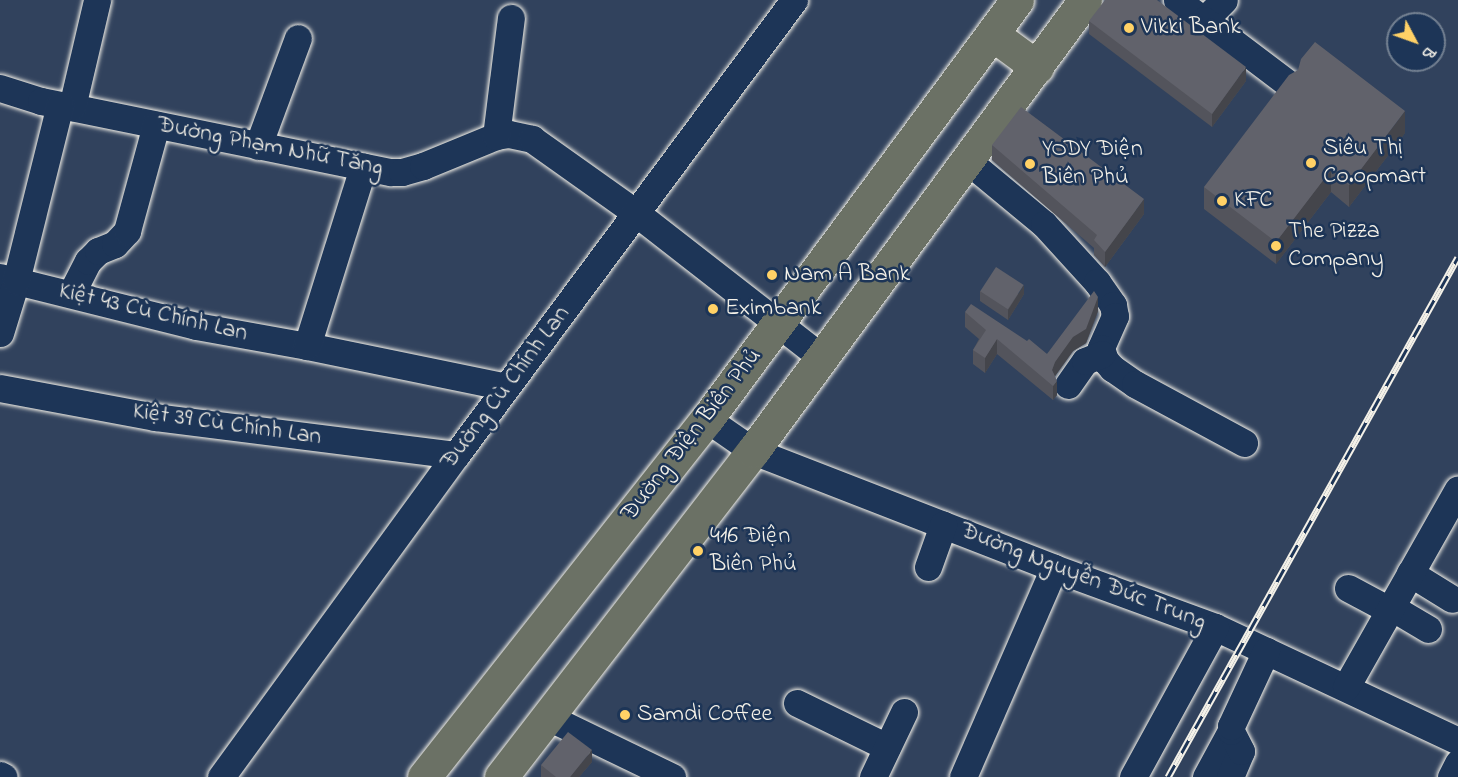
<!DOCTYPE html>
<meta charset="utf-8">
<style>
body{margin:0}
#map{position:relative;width:1458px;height:777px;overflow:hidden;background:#31425d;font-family:"Indie Flower",sans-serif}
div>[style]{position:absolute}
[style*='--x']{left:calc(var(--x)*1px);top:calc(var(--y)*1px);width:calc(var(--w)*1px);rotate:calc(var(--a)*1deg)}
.roads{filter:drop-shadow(0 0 2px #f4f1e8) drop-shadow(0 0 2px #f4f1e8)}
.minor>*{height:27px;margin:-13.5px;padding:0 13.5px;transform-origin:13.5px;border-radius:13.5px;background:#1d3557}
.major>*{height:33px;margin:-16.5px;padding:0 16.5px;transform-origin:16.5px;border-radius:16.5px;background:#6b7165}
.rail>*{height:7px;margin-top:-3.5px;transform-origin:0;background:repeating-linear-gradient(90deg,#1d3557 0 14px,#f4f1e8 0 28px);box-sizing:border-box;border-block:2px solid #f4f1e8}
.wall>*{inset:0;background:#53545c}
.shaded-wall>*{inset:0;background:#44454b}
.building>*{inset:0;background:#61626b;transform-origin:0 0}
.dots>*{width:16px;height:16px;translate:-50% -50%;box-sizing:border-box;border:3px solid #1d3557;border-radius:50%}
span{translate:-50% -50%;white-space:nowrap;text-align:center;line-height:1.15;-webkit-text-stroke:5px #1d3557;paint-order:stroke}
.poi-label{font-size:24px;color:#f4f1e8}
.left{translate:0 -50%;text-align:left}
.street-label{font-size:24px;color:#f4f1e8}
.north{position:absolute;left:1386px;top:12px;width:60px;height:60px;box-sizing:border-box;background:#1d3557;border:2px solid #738091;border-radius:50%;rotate:131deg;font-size:16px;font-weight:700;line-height:24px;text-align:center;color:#f4f1e8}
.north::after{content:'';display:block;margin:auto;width:21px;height:27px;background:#ffd166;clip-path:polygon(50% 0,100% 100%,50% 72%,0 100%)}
</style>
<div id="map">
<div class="roads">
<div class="minor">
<div style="--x:1177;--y:0;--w:34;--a:37"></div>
<div style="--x:1204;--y:20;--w:28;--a:-45"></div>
<div style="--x:1204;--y:20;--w:103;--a:37.1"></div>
<div style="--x:0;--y:88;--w:43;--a:17.6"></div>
<div style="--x:41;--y:101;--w:357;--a:11.5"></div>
<div style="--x:391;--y:172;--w:11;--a:0"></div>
<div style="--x:402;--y:172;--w:22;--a:-16"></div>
<div style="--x:423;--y:166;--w:79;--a:-22.3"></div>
<div style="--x:496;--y:136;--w:13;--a:-9"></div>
<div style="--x:509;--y:134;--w:24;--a:12"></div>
<div style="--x:532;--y:139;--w:128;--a:35.4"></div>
<div style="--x:636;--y:213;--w:236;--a:37.9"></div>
<div style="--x:72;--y:107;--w:110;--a:-76.8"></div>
<div style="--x:496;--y:136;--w:119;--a:-82.8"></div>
<div style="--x:258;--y:146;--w:115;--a:-69.7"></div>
<div style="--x:968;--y:161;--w:99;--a:39.7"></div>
<div style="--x:1044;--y:224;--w:79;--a:47.6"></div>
<div style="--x:1097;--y:282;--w:28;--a:55"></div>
<div style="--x:1113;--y:305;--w:11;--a:80"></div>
<div style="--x:1115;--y:316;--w:35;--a:114"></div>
<div style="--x:1101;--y:348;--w:13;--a:72"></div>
<div style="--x:1105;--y:360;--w:11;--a:49"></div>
<div style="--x:1112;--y:368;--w:28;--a:35"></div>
<div style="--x:1135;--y:384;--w:124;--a:28.4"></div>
<div style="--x:0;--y:277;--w:202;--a:14"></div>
<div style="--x:196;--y:326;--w:113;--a:10.2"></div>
<div style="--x:307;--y:346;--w:203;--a:11.6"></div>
<div style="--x:71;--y:294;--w:37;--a:-63"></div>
<div style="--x:88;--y:261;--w:14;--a:-45"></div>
<div style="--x:98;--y:251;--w:18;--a:-22"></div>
<div style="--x:115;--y:244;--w:18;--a:-47"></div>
<div style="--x:127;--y:231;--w:110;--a:-74.7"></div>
<div style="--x:0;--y:333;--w:54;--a:-72.9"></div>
<div style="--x:16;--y:281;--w:181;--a:-76"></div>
<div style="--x:307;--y:346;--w:188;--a:-72.6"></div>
<div style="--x:1068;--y:385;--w:29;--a:-55"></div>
<div style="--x:1085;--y:361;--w:18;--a:-22"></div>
<div style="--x:0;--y:388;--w:158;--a:10.6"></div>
<div style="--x:155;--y:417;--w:303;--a:7.2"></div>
<div style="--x:707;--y:419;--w:56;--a:34.8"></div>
<div style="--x:753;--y:451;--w:323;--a:21.2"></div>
<div style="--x:1054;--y:568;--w:171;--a:20.1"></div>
<div style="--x:1215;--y:627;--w:268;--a:25.1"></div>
<div style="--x:928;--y:567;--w:45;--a:-70.3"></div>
<div style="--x:1410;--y:573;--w:49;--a:31.8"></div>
<div style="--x:1348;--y:588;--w:47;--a:28.2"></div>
<div style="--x:1391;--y:607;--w:43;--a:30.7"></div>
<div style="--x:1346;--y:687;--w:227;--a:-60.5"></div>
<div style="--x:797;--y:703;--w:100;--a:26.1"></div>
<div style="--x:548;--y:717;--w:138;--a:25.8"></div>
<div style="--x:0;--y:775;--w:4;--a:27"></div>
<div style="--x:221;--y:777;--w:399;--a:-53.9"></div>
<div style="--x:456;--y:455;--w:567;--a:-53.39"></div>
<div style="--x:873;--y:777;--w:72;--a:-64.5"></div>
<div style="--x:963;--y:777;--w:228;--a:-66.5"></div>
<div style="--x:1133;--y:777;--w:171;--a:-61.3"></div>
<div style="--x:1206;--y:777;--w:52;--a:-61.5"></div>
<div style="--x:1230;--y:777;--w:28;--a:-67"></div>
<div style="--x:1241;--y:751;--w:22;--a:-117"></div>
<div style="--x:1231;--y:731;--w:5;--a:-90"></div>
<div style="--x:1231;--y:726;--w:83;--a:-65"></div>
<div style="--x:1451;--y:777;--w:16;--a:-63"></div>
</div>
<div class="major">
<div style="--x:992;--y:34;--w:56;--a:36.3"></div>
<div style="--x:424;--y:777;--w:456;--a:-51.7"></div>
<div style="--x:707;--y:419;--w:521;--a:-53.5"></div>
<div style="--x:501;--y:777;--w:412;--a:-52.3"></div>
<div style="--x:753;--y:451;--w:560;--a:-53.64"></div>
</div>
</div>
<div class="rail">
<div style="--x:1168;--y:777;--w:595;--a:-60.85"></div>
</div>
<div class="wall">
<div style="clip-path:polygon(1089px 21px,1246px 81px,1212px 127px,1089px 34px)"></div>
<div style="clip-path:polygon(1405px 133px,1349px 207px,1331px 192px,1276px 264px,1204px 209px,1204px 187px)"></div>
<div style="clip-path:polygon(992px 145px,1144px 214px,1105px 267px,1094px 255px,1094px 248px,992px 160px)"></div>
<div style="clip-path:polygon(980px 291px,1024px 294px,1008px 320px,980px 301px)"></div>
<div style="clip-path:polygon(1098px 311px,1086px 343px,1073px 351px,1055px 376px,1057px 395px,1053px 400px,997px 354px,985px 373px,973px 364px,973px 350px,979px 339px,965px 327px,965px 312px,1047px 354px)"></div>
<div style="clip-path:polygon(592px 762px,579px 777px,541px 777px,541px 765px)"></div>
</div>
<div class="shaded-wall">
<div style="clip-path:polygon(1246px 67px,1246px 81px,1212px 127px,1212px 114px)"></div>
<div style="clip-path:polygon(1405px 111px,1405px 133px,1349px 207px,1349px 185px)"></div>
<div style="clip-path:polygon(1331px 170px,1331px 192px,1276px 264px,1276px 242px)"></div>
<div style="clip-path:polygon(1144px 199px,1144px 214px,1105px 267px,1105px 252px)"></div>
<div style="clip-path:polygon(1024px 285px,1024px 294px,1008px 320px,1008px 310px)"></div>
<div style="clip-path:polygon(1098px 297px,1098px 311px,1086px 343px,1073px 351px,1055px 376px,1052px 370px,1055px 362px)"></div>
<div style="clip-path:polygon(997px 339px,997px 354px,985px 373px,985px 358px)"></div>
<div style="clip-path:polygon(1057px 381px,1057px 395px,1053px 400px,1053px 386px)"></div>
<div style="clip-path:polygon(592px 750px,592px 762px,579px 777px,570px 777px)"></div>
</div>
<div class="building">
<div style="clip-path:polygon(1105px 0,1157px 0,1246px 67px,1212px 114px,1089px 21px)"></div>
<div style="clip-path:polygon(1315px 42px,1405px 111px,1349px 185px,1331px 170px,1276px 242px,1204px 187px,1289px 75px,1298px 70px,1301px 59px)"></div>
<div style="clip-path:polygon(1021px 107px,1144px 199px,1105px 252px,1094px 240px,1097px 235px,992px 145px)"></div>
<div style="left:996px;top:267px;width:33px;height:29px;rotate:33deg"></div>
<div style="clip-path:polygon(1094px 291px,1098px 297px,1086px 329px,1073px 337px,1055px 362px,1052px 370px,1057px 381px,1053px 386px,997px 339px,985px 358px,973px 350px,986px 330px,965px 312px,971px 304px,1027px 341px,1029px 339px,1047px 354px)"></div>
<div style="clip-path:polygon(568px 732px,592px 750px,570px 777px,556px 777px,541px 765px)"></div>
</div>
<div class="dots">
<div style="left:1129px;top:28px;background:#ffd166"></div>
<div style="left:1311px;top:163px;background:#ffd166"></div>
<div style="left:1030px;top:164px;background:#ffd166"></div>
<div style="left:1222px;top:201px;background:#ffd166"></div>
<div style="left:1276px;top:246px;background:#ffd166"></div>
<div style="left:772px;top:275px;background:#ffd166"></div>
<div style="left:713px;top:309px;background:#ffd166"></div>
<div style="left:698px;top:551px;background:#ffd166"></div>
<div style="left:625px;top:715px;background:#ffd166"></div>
</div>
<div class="poi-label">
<span class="left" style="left:1141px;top:28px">Vikki Bank</span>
<span class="left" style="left:1323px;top:163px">Siêu Thị<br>Co.opmart</span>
<span class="left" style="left:1042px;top:164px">YODY Điện<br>Biên Phủ</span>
<span class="left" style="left:1234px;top:201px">KFC</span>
<span class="left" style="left:1288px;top:246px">The Pizza<br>Company</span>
<span class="left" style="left:784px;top:275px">Nam A Bank</span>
<span class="left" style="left:725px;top:309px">Eximbank</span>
<span class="left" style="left:710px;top:551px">416 Điện<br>Biên Phủ</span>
<span class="left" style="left:637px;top:715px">Samdi Coffee</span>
</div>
<div class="street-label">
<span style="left:270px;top:147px;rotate:11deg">Đường Phạm Nhữ Tăng</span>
<span style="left:153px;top:313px;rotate:13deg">Kiệt 43 Cù Chính Lan</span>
<span style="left:506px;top:388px;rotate:-53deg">Đường Cù Chính Lan</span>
<span style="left:227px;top:425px;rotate:8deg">Kiệt 39 Cù Chính Lan</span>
<span style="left:692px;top:435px;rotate:-52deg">Đường Điện Biên Phủ</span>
<span style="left:1083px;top:577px;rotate:21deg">Đường Nguyễn Đức Trung</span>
</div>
<div class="north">B</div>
</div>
